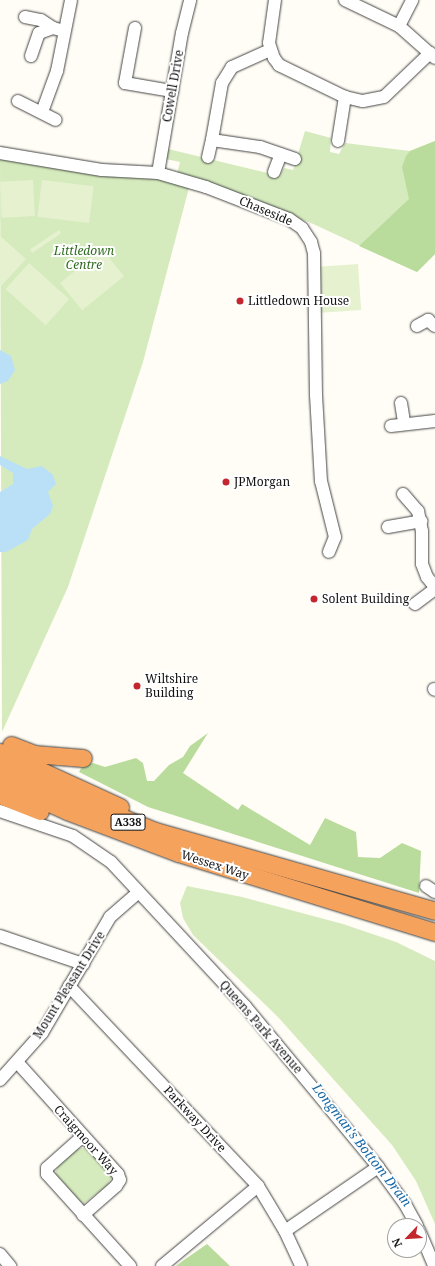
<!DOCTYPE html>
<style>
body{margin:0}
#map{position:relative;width:435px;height:1266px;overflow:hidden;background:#fffdf5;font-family:"Noto Serif",serif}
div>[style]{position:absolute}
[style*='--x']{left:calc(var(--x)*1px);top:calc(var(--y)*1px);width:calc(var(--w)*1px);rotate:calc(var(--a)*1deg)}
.green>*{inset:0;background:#d5ebbd}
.forest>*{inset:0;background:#b9dc9c}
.pitch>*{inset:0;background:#e6f2cf;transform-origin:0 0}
.water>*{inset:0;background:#b9e0f7}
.roads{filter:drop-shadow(0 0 1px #444) drop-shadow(0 0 1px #444)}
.minor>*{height:12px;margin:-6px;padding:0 6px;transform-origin:6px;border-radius:6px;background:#fff}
.highway>*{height:17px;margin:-8.5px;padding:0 8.5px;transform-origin:8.5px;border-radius:8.5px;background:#f5a25d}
.dots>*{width:11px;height:11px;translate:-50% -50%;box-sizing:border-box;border:2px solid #fff;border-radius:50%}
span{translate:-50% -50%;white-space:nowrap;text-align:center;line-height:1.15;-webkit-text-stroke:4px #fff;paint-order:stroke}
.shield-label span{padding:1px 3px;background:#fff;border:1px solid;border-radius:3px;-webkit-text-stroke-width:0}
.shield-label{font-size:11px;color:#111;font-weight:700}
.street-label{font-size:12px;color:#111}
.park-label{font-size:12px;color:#2f6b1f;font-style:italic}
.poi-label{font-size:12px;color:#111}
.left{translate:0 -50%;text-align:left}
.water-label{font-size:13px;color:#1768a6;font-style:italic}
.north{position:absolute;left:387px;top:1218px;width:40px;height:40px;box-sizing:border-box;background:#fff;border:1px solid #a0a0a0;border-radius:50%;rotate:245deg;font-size:11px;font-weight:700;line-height:16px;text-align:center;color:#111}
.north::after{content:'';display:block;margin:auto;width:14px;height:18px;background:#c4262e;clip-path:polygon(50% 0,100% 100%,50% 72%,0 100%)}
</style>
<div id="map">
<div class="green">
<div style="clip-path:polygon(305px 131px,331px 138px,330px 152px,339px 154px,345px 143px,410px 151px,435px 141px,435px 254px,417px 272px,311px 223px,177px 174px,180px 162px,166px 159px,168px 149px,280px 176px,284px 168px,293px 170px)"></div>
<div style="clip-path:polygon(0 157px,158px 173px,190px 184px,143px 362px,68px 587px,2px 732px)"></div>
<div style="clip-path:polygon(187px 886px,242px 897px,343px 924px,396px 942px,435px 961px,435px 1224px,416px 1181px,392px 1145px,278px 1017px,193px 935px,183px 918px,180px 903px)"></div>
<div style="clip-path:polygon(83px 1148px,89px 1149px,112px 1176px,108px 1185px,83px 1204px,55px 1176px,57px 1167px,76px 1149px)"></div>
</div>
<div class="forest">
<div style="clip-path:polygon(435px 141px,435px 254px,417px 272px,359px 246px,409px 199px,402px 167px,406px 156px,410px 151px)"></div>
<div style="clip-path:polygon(208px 733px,183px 773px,238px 810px,242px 804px,310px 845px,325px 818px,356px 832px,358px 857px,380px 858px,402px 843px,421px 851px,419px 893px,148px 807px,79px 772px,83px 765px,93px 763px,105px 767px,136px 758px,143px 763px,147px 781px,154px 781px,169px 765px,183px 757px,190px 746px)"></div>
<div style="clip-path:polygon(207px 1244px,230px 1266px,176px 1266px,184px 1260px)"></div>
</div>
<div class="pitch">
<div style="left:33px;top:180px;width:36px;height:33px;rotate:87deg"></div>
<div style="left:42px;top:180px;width:52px;height:37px;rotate:7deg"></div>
<div style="left:59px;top:230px;width:4px;height:35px;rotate:56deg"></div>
<div style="clip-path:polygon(0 236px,26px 259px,1px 286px,0 285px)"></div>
<div style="left:102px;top:249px;width:35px;height:54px;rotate:51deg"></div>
<div style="left:29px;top:263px;width:54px;height:35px;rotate:42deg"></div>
<div style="left:358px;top:264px;width:46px;height:40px;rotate:86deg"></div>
</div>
<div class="water">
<div style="clip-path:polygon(0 350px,11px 356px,15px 370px,8px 381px,0 384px)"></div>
<div style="clip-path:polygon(0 456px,27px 469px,42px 466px,53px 475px,56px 484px,48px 492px,53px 506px,50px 514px,32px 529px,28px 540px,6px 552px,0 552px,0 492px,13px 484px,13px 473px,0 465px)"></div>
</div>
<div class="roads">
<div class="minor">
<div style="--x:275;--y:0;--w:43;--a:97.9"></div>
<div style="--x:269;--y:43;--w:16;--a:72"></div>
<div style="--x:274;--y:58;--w:9;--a:54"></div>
<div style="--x:279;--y:65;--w:73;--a:25.9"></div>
<div style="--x:345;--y:97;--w:18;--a:13"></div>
<div style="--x:363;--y:101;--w:21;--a:-11"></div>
<div style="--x:384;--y:97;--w:64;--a:-43.7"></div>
<div style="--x:345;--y:0;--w:60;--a:25.7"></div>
<div style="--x:399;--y:26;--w:48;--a:41.6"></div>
<div style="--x:25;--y:17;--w:16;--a:11"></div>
<div style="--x:41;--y:20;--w:14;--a:34"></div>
<div style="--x:53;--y:28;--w:11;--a:15"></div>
<div style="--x:399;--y:26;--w:29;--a:-63"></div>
<div style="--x:135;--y:28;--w:56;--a:100.3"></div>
<div style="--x:125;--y:83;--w:48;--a:9.7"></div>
<div style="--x:270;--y:50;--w:42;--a:155.9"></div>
<div style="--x:232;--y:67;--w:19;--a:122"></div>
<div style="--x:222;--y:83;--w:58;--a:100"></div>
<div style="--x:212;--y:140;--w:49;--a:8.3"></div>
<div style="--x:260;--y:147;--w:37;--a:19"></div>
<div style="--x:31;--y:56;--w:24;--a:-71"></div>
<div style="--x:39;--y:33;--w:15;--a:-20"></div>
<div style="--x:18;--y:101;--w:42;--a:26.6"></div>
<div style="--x:42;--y:112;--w:44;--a:-69.9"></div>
<div style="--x:57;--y:71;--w:72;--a:-78.8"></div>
<div style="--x:338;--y:141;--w:45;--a:-81"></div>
<div style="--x:0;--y:153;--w:103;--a:9.5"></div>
<div style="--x:102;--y:170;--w:56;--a:3.1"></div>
<div style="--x:158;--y:173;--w:50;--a:16.3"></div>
<div style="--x:206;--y:187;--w:89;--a:21.1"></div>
<div style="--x:289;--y:219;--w:16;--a:35"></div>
<div style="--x:302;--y:228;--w:17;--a:57"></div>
<div style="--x:311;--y:242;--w:11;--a:75"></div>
<div style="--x:314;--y:253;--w:142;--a:89.2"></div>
<div style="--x:316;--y:395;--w:86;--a:86.7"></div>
<div style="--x:321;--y:481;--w:58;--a:76"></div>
<div style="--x:335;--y:537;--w:16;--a:112"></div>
<div style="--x:208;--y:157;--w:17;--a:-77"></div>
<div style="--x:274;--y:172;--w:19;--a:-69"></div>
<div style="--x:158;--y:173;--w:142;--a:-80.3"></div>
<div style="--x:182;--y:33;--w:34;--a:-76"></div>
<div style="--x:417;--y:326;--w:13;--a:-29"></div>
<div style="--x:428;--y:320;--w:9;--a:41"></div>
<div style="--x:401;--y:403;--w:20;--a:81"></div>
<div style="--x:391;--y:426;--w:44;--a:-6.5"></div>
<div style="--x:403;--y:494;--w:23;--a:49"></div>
<div style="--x:418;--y:511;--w:20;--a:79"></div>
<div style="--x:422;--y:531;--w:33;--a:90"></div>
<div style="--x:422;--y:564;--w:14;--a:69"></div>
<div style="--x:427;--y:577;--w:13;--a:51"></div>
<div style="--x:388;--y:527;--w:34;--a:-10"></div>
<div style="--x:415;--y:604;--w:25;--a:-37"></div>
<div style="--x:434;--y:689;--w:1;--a:45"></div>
<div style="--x:0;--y:811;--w:77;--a:18.9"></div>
<div style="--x:73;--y:836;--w:46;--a:34.4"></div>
<div style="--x:111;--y:862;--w:197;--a:47.1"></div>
<div style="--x:245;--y:1006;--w:209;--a:50.4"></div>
<div style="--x:378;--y:1167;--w:46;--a:53.9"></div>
<div style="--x:405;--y:1204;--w:25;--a:61"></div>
<div style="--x:426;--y:886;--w:11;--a:34"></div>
<div style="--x:0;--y:936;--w:88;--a:18.6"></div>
<div style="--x:69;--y:986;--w:275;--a:46.6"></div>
<div style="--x:258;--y:1186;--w:52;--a:59"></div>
<div style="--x:285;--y:1231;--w:38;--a:65"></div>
<div style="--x:17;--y:1062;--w:151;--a:48"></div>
<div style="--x:118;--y:1174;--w:6;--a:72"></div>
<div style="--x:120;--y:1180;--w:7;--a:124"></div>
<div style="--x:116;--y:1186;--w:44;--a:138.7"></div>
<div style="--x:0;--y:1080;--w:63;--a:-48.2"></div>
<div style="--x:42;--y:1033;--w:134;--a:-59.6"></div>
<div style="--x:110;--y:917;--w:38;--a:-41"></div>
<div style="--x:83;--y:1136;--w:48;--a:138.4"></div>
<div style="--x:47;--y:1168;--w:6;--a:90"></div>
<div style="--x:47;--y:1174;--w:124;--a:47.9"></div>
<div style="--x:419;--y:1230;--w:39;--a:67"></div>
<div style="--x:285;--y:1231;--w:113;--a:-34.5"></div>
<div style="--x:0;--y:1254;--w:16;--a:50"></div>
<div style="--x:162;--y:1266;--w:125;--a:-39.8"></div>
</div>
<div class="highway">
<div style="--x:11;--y:745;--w:25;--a:21"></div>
<div style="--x:34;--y:754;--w:49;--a:4.7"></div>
<div style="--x:0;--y:752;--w:132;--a:24.6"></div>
<div style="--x:0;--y:767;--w:168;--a:22.4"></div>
<div style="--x:155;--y:831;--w:291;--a:15.9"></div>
<div style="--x:0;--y:781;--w:73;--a:24.1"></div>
<div style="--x:67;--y:811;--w:119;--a:20.7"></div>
<div style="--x:178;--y:853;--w:269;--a:17.1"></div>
<div style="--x:0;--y:795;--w:43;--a:21.8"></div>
</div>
</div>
<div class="dots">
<div style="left:240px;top:301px;background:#c4262e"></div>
<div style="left:226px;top:482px;background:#c4262e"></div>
<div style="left:314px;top:599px;background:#c4262e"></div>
<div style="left:137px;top:686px;background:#c4262e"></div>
</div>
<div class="shield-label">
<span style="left:128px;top:822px">A338</span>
</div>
<div class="street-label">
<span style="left:173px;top:86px;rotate:-80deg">Cowell Drive</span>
<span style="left:266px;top:211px;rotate:23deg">Chaseside</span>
<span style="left:215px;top:865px;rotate:18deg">Wessex Way</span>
<span style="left:69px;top:985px;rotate:-58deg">Mount Pleasant Drive</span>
<span style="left:261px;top:1027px;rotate:49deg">Queens Park Avenue</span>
<span style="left:195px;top:1119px;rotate:47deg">Parkway Drive</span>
<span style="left:86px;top:1140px;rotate:48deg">Craigmoor Way</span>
</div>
<div class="park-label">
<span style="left:84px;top:258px">Littledown<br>Centre</span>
</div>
<div class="poi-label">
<span class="left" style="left:248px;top:301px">Littledown House</span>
<span class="left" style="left:234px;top:482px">JPMorgan</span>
<span class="left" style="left:322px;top:599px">Solent Building</span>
<span class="left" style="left:145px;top:686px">Wiltshire<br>Building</span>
</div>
<div class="water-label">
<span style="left:362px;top:1145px;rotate:52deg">Longman's Bottom Drain</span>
</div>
<div class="north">N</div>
</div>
